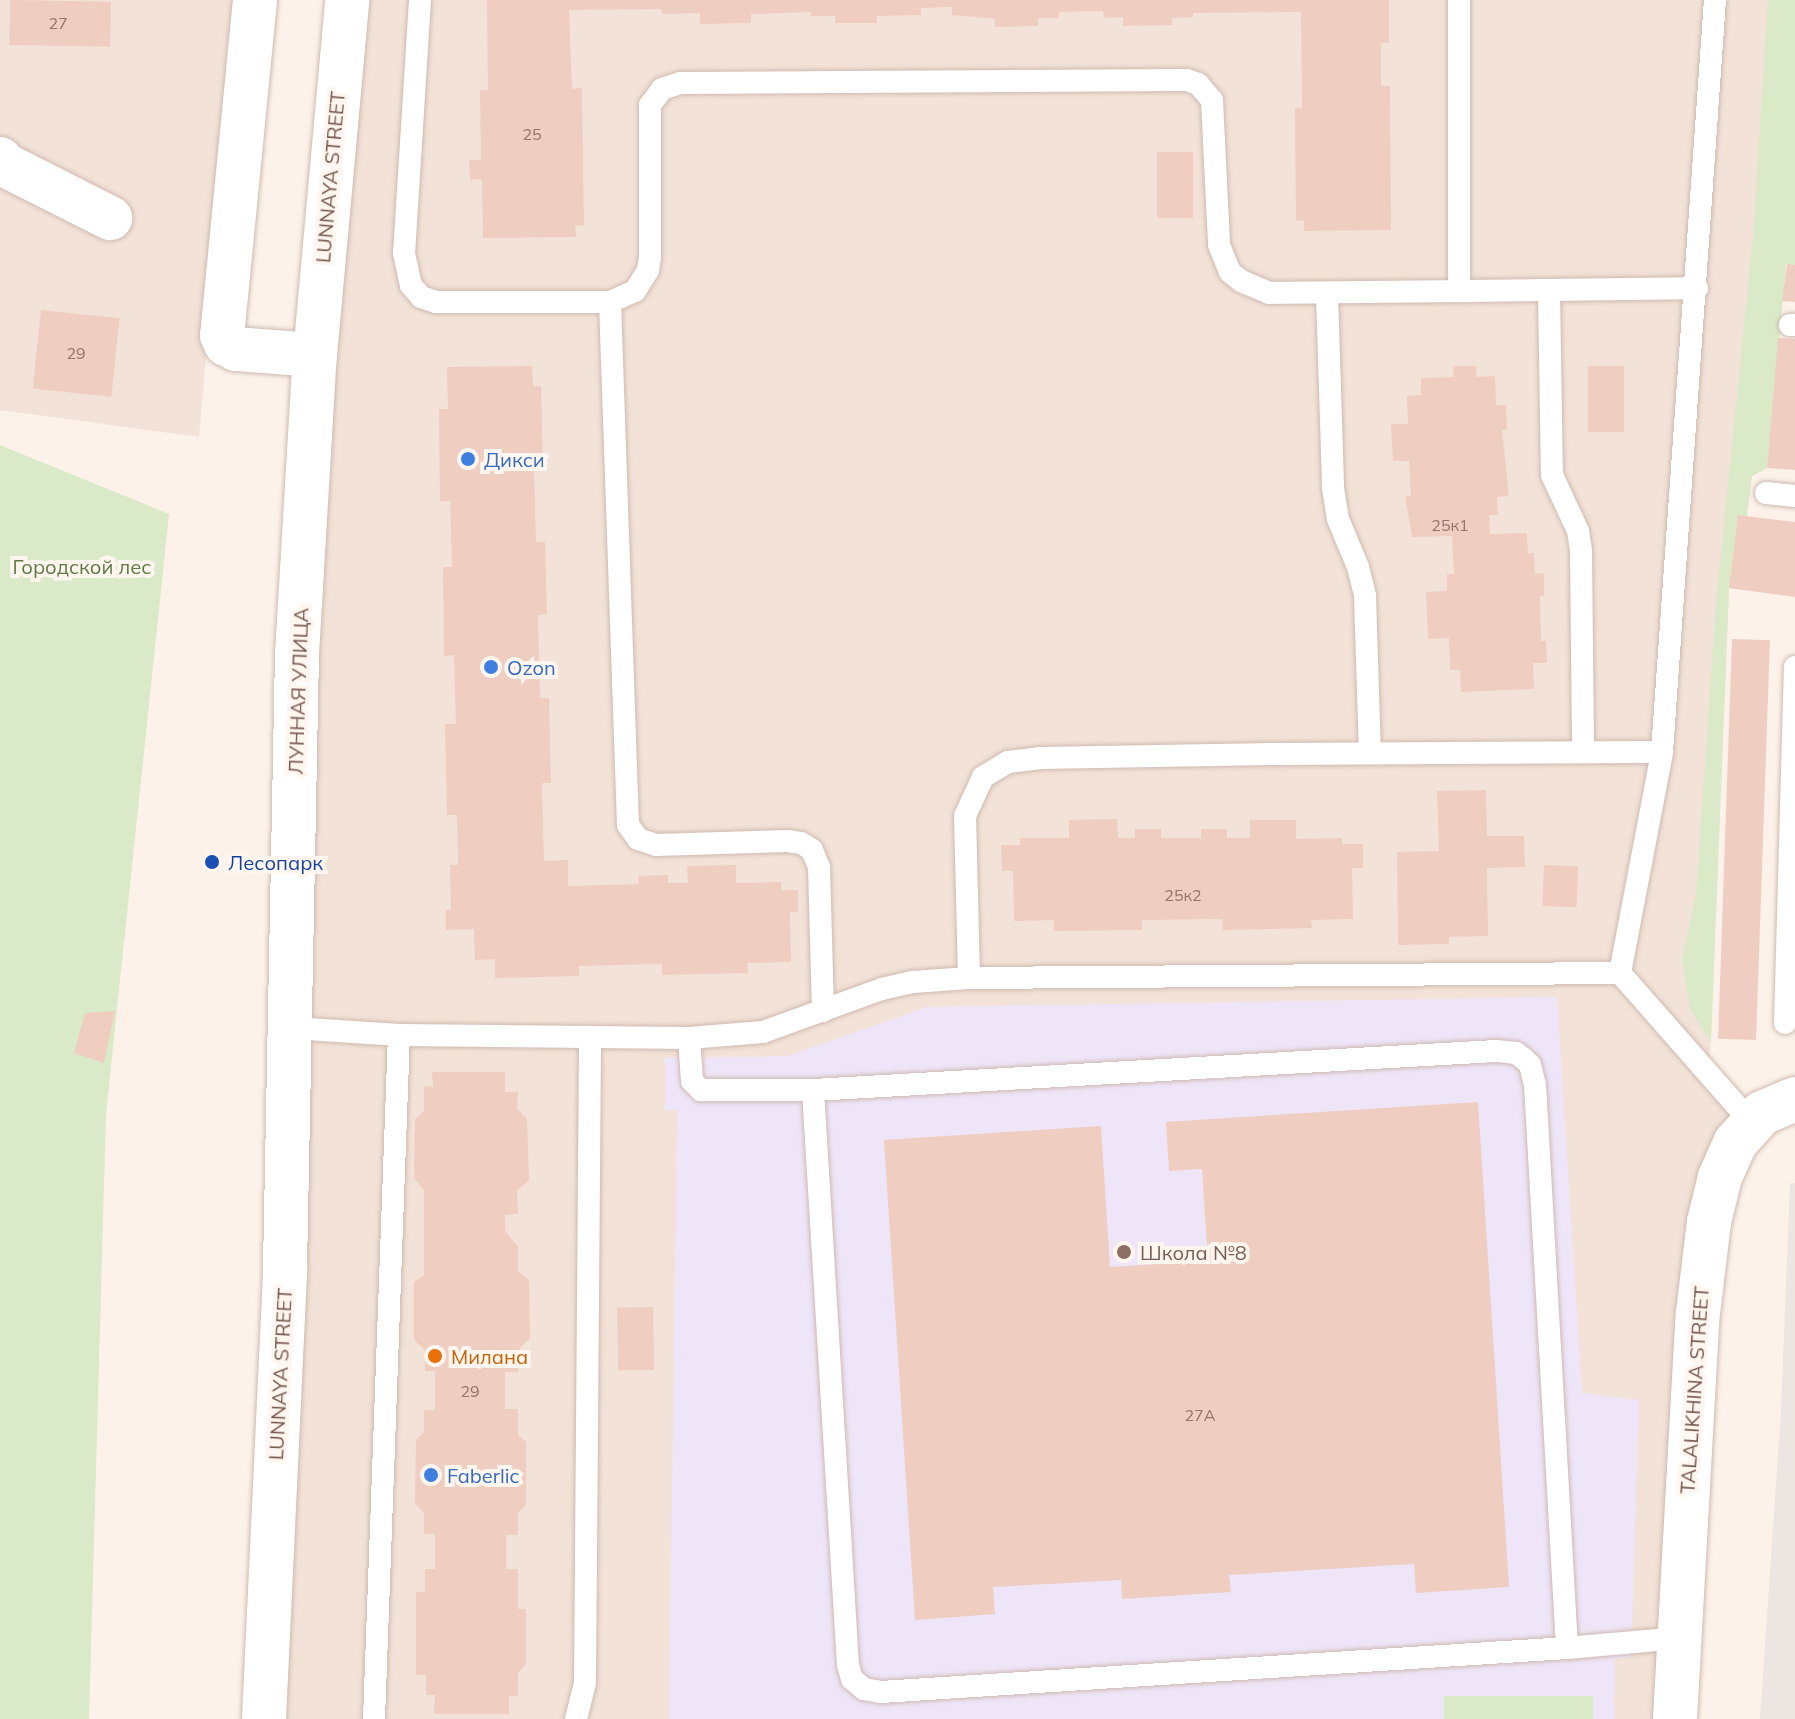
<!DOCTYPE html>
<meta charset="utf-8">
<style>
body{margin:0}
#map{position:relative;width:1795px;height:1719px;overflow:hidden;background:#fcf2e9;font-family:Mulish,sans-serif}
div>[style]{position:absolute}
[style*='--x']{left:calc(var(--x)*1px);top:calc(var(--y)*1px);width:calc(var(--w)*1px);rotate:calc(var(--a)*1deg)}
.residential>*{inset:0;background:#f3e2d7}
.industrial>*{inset:0;background:#ede5e1}
.education>*{inset:0;background:#eee5f8}
.green>*{inset:0;background:#dae9c7;transform-origin:0 0}
.building>*{inset:0;background:#f0cdc1;transform-origin:0 0}
.roads{filter:drop-shadow(0 0 2px #cfbab1) drop-shadow(0 0 2px #cfbab1)}
.lane>*{height:22px;margin:-11px;padding:0 11px;transform-origin:11px;border-radius:11px;background:#fff}
.street>*{height:44px;margin:-22px;padding:0 22px;transform-origin:22px;border-radius:22px;background:#fff}
.secondary>*{height:44px;margin:-22px;padding:0 22px;transform-origin:22px;border-radius:22px;background:#fff}
.dots>*{width:22px;height:22px;translate:-50% -50%;box-sizing:border-box;border:4px solid #fef6ef;border-radius:50%}
span{translate:-50% -50%;white-space:nowrap;text-align:center;line-height:1.15;-webkit-text-stroke:8px #fef6ef;paint-order:stroke}
.number-label{font-size:16px;color:#94746a}
.number-label span{-webkit-text-stroke-width:0}
.street-label{font-size:20px;color:#75564d}
.shop-label{font-size:20px;color:#366cbe}
.left{translate:0 -50%;text-align:left}
.park-label{font-size:20px;color:#5d7a45}
.transit-label{font-size:20px;color:#164399}
.education-label{font-size:20px;color:#785e54}
.food-label{font-size:20px;color:#c56008}
</style>
<div id="map">
<div class="residential">
<div style="clip-path:polygon(0 0,237px 0,199px 437px,0 410px)"></div>
<div style="clip-path:polygon(347px 0,1795px 0,1795px 265px,1786px 264px,1767px 468px,1752px 476px,1747px 516px,1738px 516px,1729px 588px,1709px 1074px,1752px 1123px,1735px 1143px,1675px 1719px,264px 1719px)"></div>
</div>
<div class="industrial">
<div style="clip-path:polygon(1790px 1183px,1795px 1183px,1795px 1719px,1760px 1719px,1781px 1410px)"></div>
</div>
<div class="education">
<div style="clip-path:polygon(1557px 997px,1582px 1393px,1639px 1400px,1631px 1658px,1615px 1659px,1614px 1719px,669px 1719px,677px 1110px,665px 1110px,665px 1058px,788px 1056px,927px 1007px)"></div>
</div>
<div class="green">
<div style="clip-path:polygon(1768px 0,1795px 0,1795px 265px,1786px 264px,1767px 468px,1752px 476px,1747px 516px,1738px 516px,1729px 588px,1711px 1043px,1690px 1009px,1682px 960px,1696px 894px,1716px 603px,1753px 235px)"></div>
<div style="clip-path:polygon(0 445px,169px 514px,106px 1114px,89px 1719px,0 1719px)"></div>
<div style="left:1444px;top:1696px;width:149px;height:23px"></div>
</div>
<div class="building">
<div style="left:10px;top:0;width:101px;height:45px;rotate:1deg"></div>
<div style="clip-path:polygon(487px 0,1389px 0,1389px 43px,1381px 43px,1381px 86px,1390px 86px,1391px 230px,1304px 231px,1304px 221px,1296px 220px,1295px 108px,1302px 108px,1301px 12px,1193px 13px,1193px 17px,1172px 18px,1172px 25px,1123px 26px,1123px 17px,1104px 18px,1103px 11px,1059px 12px,1059px 18px,1038px 18px,1038px 26px,995px 27px,995px 19px,952px 15px,952px 7px,921px 8px,921px 15px,877px 16px,877px 23px,835px 23px,835px 16px,811px 16px,811px 12px,751px 14px,751px 23px,700px 24px,700px 13px,662px 14px,661px 9px,569px 10px,572px 89px,582px 88px,584px 225px,575px 226px,576px 237px,483px 238px,482px 179px,470px 180px,469px 160px,481px 160px,480px 90px,488px 90px)"></div>
<div style="left:1157px;top:152px;width:36px;height:66px"></div>
<div style="clip-path:polygon(1787px 264px,1795px 265px,1795px 302px,1782px 301px)"></div>
<div style="left:41px;top:310px;width:79px;height:79px;rotate:6deg"></div>
<div style="clip-path:polygon(1778px 338px,1795px 339px,1795px 470px,1767px 468px)"></div>
<div style="clip-path:polygon(532px 366px,533px 386px,541px 386px,543px 462px,534px 463px,536px 542px,545px 542px,547px 614px,538px 615px,540px 698px,549px 698px,551px 783px,542px 783px,544px 861px,568px 860px,568px 886px,639px 884px,638px 876px,668px 875px,668px 883px,688px 883px,687px 866px,736px 865px,736px 883px,781px 882px,781px 890px,798px 890px,798px 912px,790px 912px,791px 962px,747px 963px,748px 973px,662px 975px,662px 964px,579px 966px,579px 976px,495px 978px,495px 959px,475px 960px,474px 929px,446px 930px,446px 910px,451px 910px,450px 865px,458px 865px,457px 815px,447px 815px,445px 724px,456px 724px,454px 655px,444px 656px,443px 567px,452px 567px,450px 501px,440px 501px,439px 409px,448px 409px,447px 367px)"></div>
<div style="clip-path:polygon(1453px 366px,1476px 366px,1477px 377px,1495px 376px,1496px 405px,1506px 405px,1507px 429px,1502px 430px,1509px 496px,1497px 497px,1498px 515px,1489px 515px,1490px 534px,1527px 533px,1528px 553px,1534px 553px,1535px 574px,1544px 573px,1544px 596px,1540px 597px,1541px 641px,1546px 641px,1547px 663px,1533px 663px,1534px 689px,1461px 692px,1460px 670px,1450px 670px,1449px 638px,1428px 639px,1426px 592px,1447px 591px,1447px 574px,1454px 574px,1452px 536px,1412px 537px,1405px 496px,1411px 496px,1409px 461px,1393px 461px,1391px 424px,1408px 424px,1407px 396px,1421px 395px,1421px 378px,1454px 377px)"></div>
<div style="left:1588px;top:366px;width:36px;height:66px"></div>
<div style="clip-path:polygon(1738px 515px,1795px 522px,1795px 597px,1729px 588px)"></div>
<div style="left:1732px;top:639px;width:38px;height:400px;rotate:2deg"></div>
<div style="clip-path:polygon(1486px 790px,1487px 836px,1524px 836px,1525px 867px,1487px 868px,1488px 936px,1449px 937px,1449px 944px,1398px 945px,1397px 852px,1439px 851px,1437px 791px)"></div>
<div style="clip-path:polygon(1117px 819px,1118px 838px,1135px 838px,1135px 829px,1161px 829px,1161px 838px,1201px 838px,1201px 829px,1227px 829px,1227px 838px,1250px 838px,1250px 820px,1296px 820px,1296px 839px,1342px 838px,1342px 844px,1363px 844px,1363px 868px,1352px 868px,1353px 919px,1311px 920px,1312px 928px,1223px 930px,1222px 919px,1142px 920px,1142px 930px,1054px 931px,1054px 920px,1014px 921px,1013px 871px,1002px 871px,1001px 845px,1020px 845px,1020px 838px,1069px 838px,1069px 820px)"></div>
<div style="left:1544px;top:865px;width:34px;height:41px;rotate:2deg"></div>
<div style="clip-path:polygon(115px 1011px,104px 1063px,74px 1053px,85px 1013px)"></div>
<div style="clip-path:polygon(432px 1072px,505px 1072px,505px 1092px,518px 1092px,517px 1109px,527px 1118px,529px 1181px,517px 1190px,518px 1214px,505px 1215px,505px 1230px,518px 1247px,518px 1271px,529px 1280px,530px 1338px,518px 1350px,518px 1372px,505px 1372px,505px 1409px,518px 1409px,518px 1435px,526px 1442px,526px 1505px,518px 1513px,518px 1535px,506px 1535px,506px 1569px,518px 1569px,518px 1609px,526px 1609px,526px 1664px,518px 1673px,518px 1696px,509px 1696px,509px 1714px,434px 1714px,435px 1695px,426px 1695px,426px 1675px,416px 1675px,416px 1592px,425px 1592px,425px 1569px,435px 1569px,435px 1534px,424px 1534px,424px 1513px,415px 1503px,416px 1440px,424px 1432px,424px 1410px,435px 1410px,435px 1371px,425px 1371px,424px 1349px,414px 1340px,414px 1282px,424px 1275px,424px 1190px,414px 1178px,415px 1119px,424px 1111px,424px 1086px,433px 1087px)"></div>
<div style="clip-path:polygon(1478px 1102px,1509px 1587px,1416px 1593px,1414px 1564px,1229px 1575px,1231px 1592px,1122px 1599px,1121px 1580px,993px 1587px,995px 1614px,915px 1620px,884px 1140px,1101px 1126px,1110px 1267px,1208px 1261px,1202px 1169px,1169px 1171px,1166px 1122px)"></div>
<div style="left:653px;top:1307px;width:63px;height:36px;rotate:89deg"></div>
</div>
<div class="roads">
<div class="lane">
<div style="--x:420;--y:0;--w:254;--a:93.6"></div>
<div style="--x:404;--y:253;--w:33;--a:78"></div>
<div style="--x:411;--y:285;--w:16;--a:50"></div>
<div style="--x:421;--y:297;--w:16;--a:18"></div>
<div style="--x:436;--y:302;--w:174;--a:0"></div>
<div style="--x:610;--y:302;--w:27;--a:-24"></div>
<div style="--x:635;--y:291;--w:25;--a:-58"></div>
<div style="--x:648;--y:270;--w:13;--a:-81"></div>
<div style="--x:650;--y:257;--w:152;--a:-90"></div>
<div style="--x:650;--y:105;--w:20;--a:-53"></div>
<div style="--x:662;--y:89;--w:20;--a:-18"></div>
<div style="--x:681;--y:83;--w:506;--a:-0.34"></div>
<div style="--x:1187;--y:80;--w:12;--a:20"></div>
<div style="--x:1198;--y:84;--w:21;--a:49"></div>
<div style="--x:1212;--y:100;--w:145;--a:87.2"></div>
<div style="--x:1219;--y:245;--w:29;--a:68"></div>
<div style="--x:1230;--y:272;--w:14;--a:39"></div>
<div style="--x:1241;--y:281;--w:30;--a:23"></div>
<div style="--x:1269;--y:293;--w:190;--a:-0.6"></div>
<div style="--x:1459;--y:291;--w:291;--a:-90"></div>
<div style="--x:1549;--y:290;--w:185;--a:89.1"></div>
<div style="--x:1552;--y:475;--w:62;--a:65.1"></div>
<div style="--x:1578;--y:531;--w:20;--a:81"></div>
<div style="--x:1581;--y:551;--w:201;--a:89.4"></div>
<div style="--x:1459;--y:291;--w:238;--a:-0.7"></div>
<div style="--x:1327;--y:294;--w:194;--a:88.2"></div>
<div style="--x:1333;--y:488;--w:31;--a:81"></div>
<div style="--x:1338;--y:519;--w:52;--a:67.4"></div>
<div style="--x:1358;--y:567;--w:30;--a:76"></div>
<div style="--x:1365;--y:596;--w:156;--a:88.2"></div>
<div style="--x:610;--y:302;--w:523;--a:88.03"></div>
<div style="--x:628;--y:825;--w:17;--a:54"></div>
<div style="--x:638;--y:839;--w:19;--a:18"></div>
<div style="--x:656;--y:845;--w:131;--a:-1.7"></div>
<div style="--x:787;--y:841;--w:14;--a:8"></div>
<div style="--x:801;--y:843;--w:13;--a:32"></div>
<div style="--x:812;--y:850;--w:18;--a:68"></div>
<div style="--x:819;--y:867;--w:144;--a:88.4"></div>
<div style="--x:1790;--y:325;--w:5;--a:0"></div>
<div style="--x:1766;--y:493;--w:29;--a:6"></div>
<div style="--x:1620;--y:973;--w:225;--a:-79.2"></div>
<div style="--x:1662;--y:752;--w:754;--a:-85.97"></div>
<div style="--x:969;--y:978;--w:162;--a:-91.4"></div>
<div style="--x:965;--y:816;--w:43;--a:-65.2"></div>
<div style="--x:983;--y:777;--w:29;--a:-31"></div>
<div style="--x:1008;--y:762;--w:31;--a:-7"></div>
<div style="--x:1039;--y:758;--w:234;--a:-1"></div>
<div style="--x:1273;--y:754;--w:389;--a:-0.3"></div>
<div style="--x:1785;--y:1023;--w:356;--a:-88.4"></div>
<div style="--x:292;--y:1028;--w:107;--a:3.7"></div>
<div style="--x:399;--y:1035;--w:290;--a:0.6"></div>
<div style="--x:689;--y:1038;--w:74;--a:-4.6"></div>
<div style="--x:763;--y:1032;--w:127;--a:-19.9"></div>
<div style="--x:882;--y:989;--w:32;--a:-13"></div>
<div style="--x:913;--y:982;--w:56;--a:-4.1"></div>
<div style="--x:969;--y:978;--w:651;--a:-0.44"></div>
<div style="--x:1620;--y:973;--w:200;--a:48.7"></div>
<div style="--x:689;--y:1038;--w:43;--a:86"></div>
<div style="--x:692;--y:1081;--w:13;--a:45"></div>
<div style="--x:701;--y:1090;--w:112;--a:0"></div>
<div style="--x:1567;--y:1648;--w:564;--a:-93.25"></div>
<div style="--x:1535;--y:1085;--w:21;--a:-104"></div>
<div style="--x:1530;--y:1065;--w:8;--a:-135"></div>
<div style="--x:1524;--y:1059;--w:10;--a:-143"></div>
<div style="--x:1516;--y:1053;--w:20;--a:-174"></div>
<div style="--x:1496;--y:1051;--w:684;--a:176.73"></div>
<div style="--x:813;--y:1090;--w:576;--a:86.52"></div>
<div style="--x:848;--y:1665;--w:15;--a:74"></div>
<div style="--x:852;--y:1679;--w:16;--a:40"></div>
<div style="--x:864;--y:1689;--w:17;--a:10"></div>
<div style="--x:881;--y:1692;--w:687;--a:-3.67"></div>
<div style="--x:1567;--y:1648;--w:113;--a:-5.1"></div>
<div style="--x:374;--y:1719;--w:684;--a:-87.91"></div>
<div style="--x:576;--y:1719;--w:38;--a:-76"></div>
<div style="--x:585;--y:1682;--w:643;--a:-89.55"></div>
</div>
<div class="street">
<div style="--x:255;--y:0;--w:337;--a:95.6"></div>
<div style="--x:222;--y:335;--w:10;--a:66"></div>
<div style="--x:226;--y:344;--w:11;--a:27"></div>
<div style="--x:236;--y:349;--w:79;--a:4.3"></div>
<div style="--x:0;--y:159;--w:8;--a:50"></div>
<div style="--x:5;--y:165;--w:118;--a:26.8"></div>
<div style="--x:1675;--y:1719;--w:407;--a:-86.8"></div>
<div style="--x:1698;--y:1313;--w:92;--a:-83.1"></div>
<div style="--x:1709;--y:1222;--w:46;--a:-76.3"></div>
<div style="--x:1720;--y:1177;--w:37;--a:-66"></div>
<div style="--x:1735;--y:1143;--w:40;--a:-48"></div>
<div style="--x:1762;--y:1113;--w:36;--a:-23"></div>
</div>
<div class="secondary">
<div style="--x:264;--y:1719;--w:451;--a:-87.3"></div>
<div style="--x:285;--y:1268;--w:614;--a:-88.88"></div>
<div style="--x:297;--y:654;--w:300;--a:-86.6"></div>
<div style="--x:315;--y:355;--w:356;--a:-84.8"></div>
</div>
</div>
<div class="dots">
<div style="left:468px;top:459px;background:#3f7fe0"></div>
<div style="left:491px;top:667px;background:#3f7fe0"></div>
<div style="left:212px;top:862px;background:#1a4fb4"></div>
<div style="left:1124px;top:1252px;background:#8d6e63"></div>
<div style="left:435px;top:1356px;background:#e8710a"></div>
<div style="left:431px;top:1475px;background:#3f7fe0"></div>
</div>
<div class="number-label">
<span style="left:58px;top:23px">27</span>
<span style="left:532px;top:134px">25</span>
<span style="left:76px;top:353px">29</span>
<span style="left:1450px;top:525px">25к1</span>
<span style="left:1183px;top:895px">25к2</span>
<span style="left:470px;top:1391px">29</span>
<span style="left:1200px;top:1415px">27А</span>
</div>
<div class="street-label">
<span style="left:330px;top:177px;rotate:-85deg">LUNNAYA STREET</span>
<span style="left:298px;top:691px;rotate:-88deg">ЛУННАЯ УЛИЦА</span>
<span style="left:280px;top:1374px;rotate:-87deg">LUNNAYA STREET</span>
<span style="left:1694px;top:1390px;rotate:-86deg">TALALIKHINA STREET</span>
</div>
<div class="shop-label">
<span class="left" style="left:484px;top:459px">Дикси</span>
<span class="left" style="left:507px;top:667px">Ozon</span>
<span class="left" style="left:447px;top:1475px">Faberlic</span>
</div>
<div class="park-label">
<span style="left:82px;top:566px">Городской лес</span>
</div>
<div class="transit-label">
<span class="left" style="left:228px;top:862px">Лесопарк</span>
</div>
<div class="education-label">
<span class="left" style="left:1140px;top:1252px">Школа №8</span>
</div>
<div class="food-label">
<span class="left" style="left:451px;top:1356px">Милана</span>
</div>
</div>
